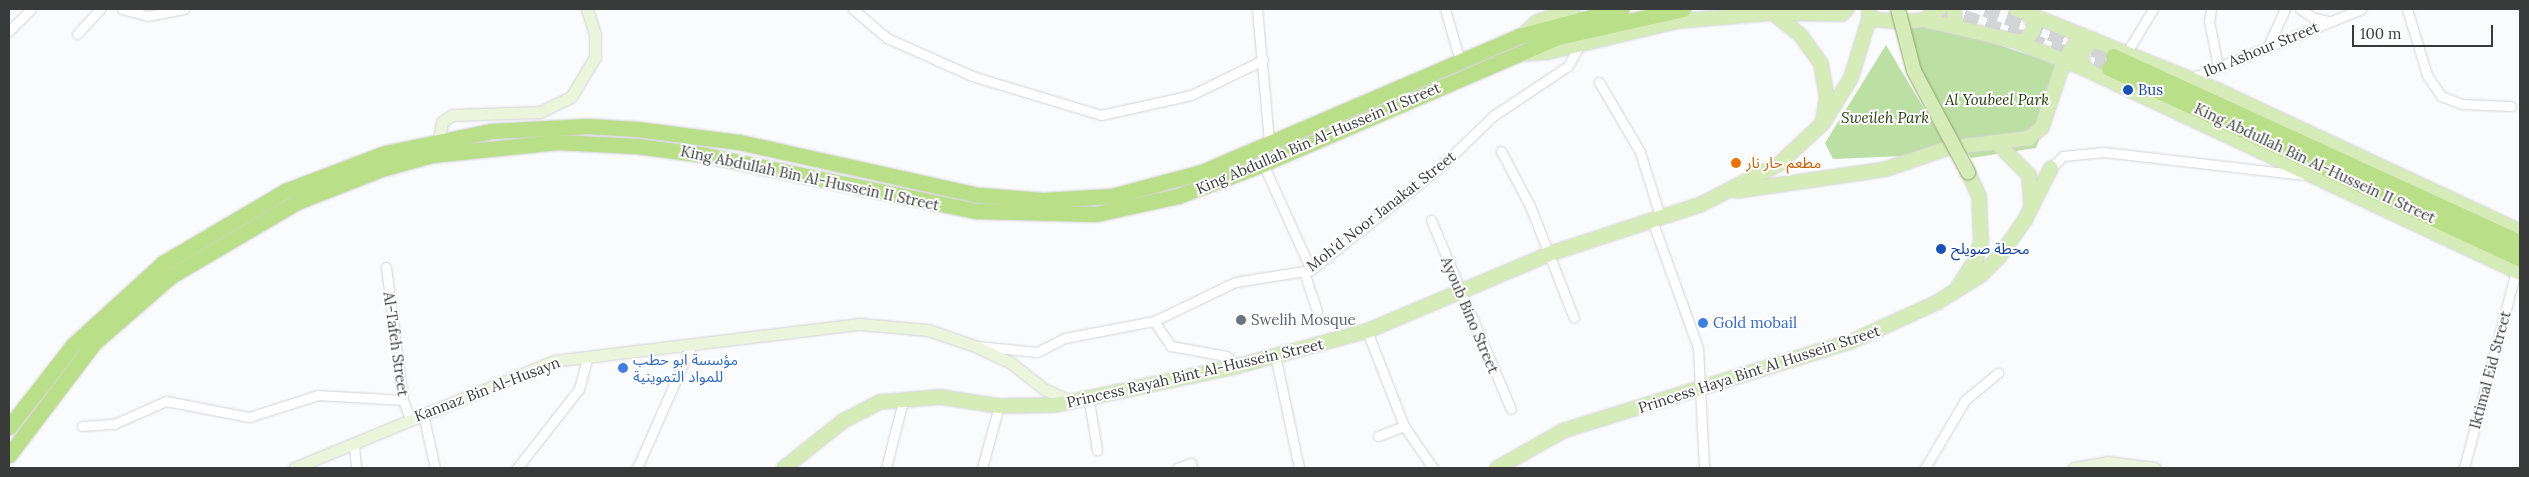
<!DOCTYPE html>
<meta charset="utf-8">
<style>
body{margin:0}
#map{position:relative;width:2529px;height:477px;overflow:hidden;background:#fafbfd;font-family:Lora,"Noto Sans Arabic",serif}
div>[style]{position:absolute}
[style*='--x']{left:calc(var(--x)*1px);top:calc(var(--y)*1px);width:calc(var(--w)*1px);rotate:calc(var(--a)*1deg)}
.green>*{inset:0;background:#bcdfa3}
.highway-tunnel>*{height:15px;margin-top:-7.5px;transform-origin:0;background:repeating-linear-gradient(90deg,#d3d4d6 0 15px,transparent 0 23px)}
.roads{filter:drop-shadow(0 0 1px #d2d3d5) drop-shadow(0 0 1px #d2d3d5)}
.street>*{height:9px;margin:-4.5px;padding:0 4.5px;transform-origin:4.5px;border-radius:4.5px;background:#fff}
.secondary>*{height:11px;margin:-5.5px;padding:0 5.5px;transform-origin:5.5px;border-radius:5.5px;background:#eaf5dc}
.primary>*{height:14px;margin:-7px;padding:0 7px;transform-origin:7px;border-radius:7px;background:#d6ecb8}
.highway>*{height:15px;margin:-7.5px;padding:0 7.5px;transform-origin:7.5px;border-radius:7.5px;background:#badf89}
.bridges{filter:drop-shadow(0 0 1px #8da56d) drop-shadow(0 0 1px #8da56d)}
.primary-bridge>*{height:14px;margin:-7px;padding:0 7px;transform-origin:7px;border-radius:7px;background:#d6ecb8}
.dots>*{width:14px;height:14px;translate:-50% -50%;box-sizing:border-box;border:2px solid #fff;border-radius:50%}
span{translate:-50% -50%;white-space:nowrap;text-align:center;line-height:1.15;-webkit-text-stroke:4px #fff;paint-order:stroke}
.street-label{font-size:15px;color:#393a3a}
.transit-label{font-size:15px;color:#164399}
.left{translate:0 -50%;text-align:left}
.park-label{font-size:15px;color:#1e3605;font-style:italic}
.food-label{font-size:15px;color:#c56008}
.worship-label{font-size:15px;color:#5b616d}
.shop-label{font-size:15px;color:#366cbe}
.frame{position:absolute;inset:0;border:10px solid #393a3a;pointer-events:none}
.scale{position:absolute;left:2352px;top:25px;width:141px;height:22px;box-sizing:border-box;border:2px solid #393a3a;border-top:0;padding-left:6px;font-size:15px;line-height:18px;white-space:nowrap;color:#393a3a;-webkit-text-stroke:4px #fff;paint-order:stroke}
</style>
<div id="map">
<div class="green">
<div style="clip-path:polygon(1939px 25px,2056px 64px,2063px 72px,2036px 148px,1971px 158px,1929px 91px,1912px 51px,1908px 28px)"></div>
<div style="clip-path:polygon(1886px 45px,1951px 154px,1833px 159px,1825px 143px)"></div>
</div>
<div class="highway-tunnel">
<div style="--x:1942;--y:9;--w:177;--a:19.5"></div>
<div style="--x:1985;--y:9;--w:136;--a:20.2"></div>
</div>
<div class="roads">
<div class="street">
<div style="--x:122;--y:9;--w:27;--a:15"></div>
<div style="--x:148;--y:16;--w:37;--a:-11"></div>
<div style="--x:853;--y:9;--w:45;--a:40.5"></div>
<div style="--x:887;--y:38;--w:93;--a:24.1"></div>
<div style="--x:972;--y:76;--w:135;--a:16.8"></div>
<div style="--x:1101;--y:115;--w:92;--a:-12.5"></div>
<div style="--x:1191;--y:95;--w:80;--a:-25.9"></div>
<div style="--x:1257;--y:9;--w:134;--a:84.8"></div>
<div style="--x:1445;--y:9;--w:54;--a:73.9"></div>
<div style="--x:2211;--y:9;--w:12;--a:99"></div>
<div style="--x:2209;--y:21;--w:47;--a:78.9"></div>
<div style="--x:2300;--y:9;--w:17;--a:33"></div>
<div style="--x:2314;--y:18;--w:16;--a:11"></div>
<div style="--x:2407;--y:9;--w:69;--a:73.1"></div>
<div style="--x:2427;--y:75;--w:25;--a:56"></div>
<div style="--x:2441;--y:96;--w:22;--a:21"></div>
<div style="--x:2462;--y:104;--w:49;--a:2.3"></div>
<div style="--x:9;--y:31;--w:31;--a:-45"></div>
<div style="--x:77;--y:34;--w:34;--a:-47"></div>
<div style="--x:2268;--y:46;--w:41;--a:-65.3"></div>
<div style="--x:2127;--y:52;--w:50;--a:-58.8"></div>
<div style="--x:2189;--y:79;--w:186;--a:-22.1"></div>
<div style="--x:1599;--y:82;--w:81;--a:59.6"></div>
<div style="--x:1640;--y:152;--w:70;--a:72.6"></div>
<div style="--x:1501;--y:151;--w:62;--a:62.2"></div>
<div style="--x:1530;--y:206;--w:120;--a:68.6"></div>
<div style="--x:1263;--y:164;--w:116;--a:65.6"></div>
<div style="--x:2051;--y:168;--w:17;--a:-45"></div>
<div style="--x:2063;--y:156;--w:41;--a:-5.6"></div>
<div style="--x:2104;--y:152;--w:199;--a:6.6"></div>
<div style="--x:1431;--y:220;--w:205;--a:67.1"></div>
<div style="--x:1653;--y:223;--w:133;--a:70.2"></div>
<div style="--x:1698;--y:348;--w:120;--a:87.1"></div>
<div style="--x:386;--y:267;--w:134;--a:82.7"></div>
<div style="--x:403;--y:400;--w:20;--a:70"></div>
<div style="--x:1304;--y:272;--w:41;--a:71.6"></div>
<div style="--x:1154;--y:321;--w:30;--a:56"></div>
<div style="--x:1171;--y:346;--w:56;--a:10.3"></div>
<div style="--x:1226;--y:356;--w:16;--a:40"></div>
<div style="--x:1367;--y:331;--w:102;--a:68.7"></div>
<div style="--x:1404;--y:426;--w:51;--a:55.4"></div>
<div style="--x:977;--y:346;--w:60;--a:5.7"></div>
<div style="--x:1037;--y:352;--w:31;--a:-27"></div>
<div style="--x:1065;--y:338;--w:91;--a:-10.8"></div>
<div style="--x:1154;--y:321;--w:90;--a:-25.7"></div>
<div style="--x:1235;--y:282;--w:77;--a:-9"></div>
<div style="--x:1311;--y:270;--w:162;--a:-38.5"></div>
<div style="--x:1438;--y:169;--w:76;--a:-43.9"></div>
<div style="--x:1493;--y:116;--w:90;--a:-33.7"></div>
<div style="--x:1568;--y:66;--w:26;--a:-61"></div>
<div style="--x:1275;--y:355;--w:116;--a:78"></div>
<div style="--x:1089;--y:401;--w:50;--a:80.7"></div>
<div style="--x:423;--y:414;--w:55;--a:77.5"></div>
<div style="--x:82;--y:426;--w:32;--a:-4"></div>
<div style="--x:114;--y:424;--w:57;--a:-23.9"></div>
<div style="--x:166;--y:401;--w:85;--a:10.9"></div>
<div style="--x:249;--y:417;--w:72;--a:-17.7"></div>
<div style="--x:318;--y:395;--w:85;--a:3.4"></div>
<div style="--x:1378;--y:436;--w:28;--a:-21"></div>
<div style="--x:354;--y:445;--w:23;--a:85"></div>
<div style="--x:517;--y:468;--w:100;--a:-51.9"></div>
<div style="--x:579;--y:389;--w:34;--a:-75"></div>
<div style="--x:637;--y:468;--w:133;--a:-66.1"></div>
<div style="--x:886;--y:468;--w:73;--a:-75.8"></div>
<div style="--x:982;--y:468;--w:64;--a:-74.7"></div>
<div style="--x:1177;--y:468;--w:15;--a:-20"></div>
<div style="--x:1191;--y:463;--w:5;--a:79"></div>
<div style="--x:1925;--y:468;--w:79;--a:-59.5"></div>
<div style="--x:1965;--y:400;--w:43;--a:-39.3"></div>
<div style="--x:2464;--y:468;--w:204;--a:-75.2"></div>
</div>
<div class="secondary">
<div style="--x:439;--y:139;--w:17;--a:-80"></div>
<div style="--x:442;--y:122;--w:12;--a:-35"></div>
<div style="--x:452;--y:115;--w:88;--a:-2"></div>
<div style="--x:540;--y:112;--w:34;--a:-26"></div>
<div style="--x:571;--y:97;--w:47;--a:-59"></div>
<div style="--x:595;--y:57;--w:23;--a:-90"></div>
<div style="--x:595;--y:34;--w:26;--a:-108"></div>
<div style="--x:294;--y:468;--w:280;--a:-22.4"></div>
<div style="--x:553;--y:361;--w:309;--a:-6.9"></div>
<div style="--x:860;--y:324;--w:68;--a:5"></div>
<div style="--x:928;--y:330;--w:50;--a:18.8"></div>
<div style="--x:975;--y:346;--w:40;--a:25"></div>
<div style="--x:1011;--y:363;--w:42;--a:38.2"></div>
<div style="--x:1044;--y:389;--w:31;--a:25"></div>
<div style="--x:2074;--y:468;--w:34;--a:-10"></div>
<div style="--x:2107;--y:462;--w:48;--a:7.1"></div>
</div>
<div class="primary">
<div style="--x:1869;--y:9;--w:10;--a:90"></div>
<div style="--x:1869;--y:19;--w:35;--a:5"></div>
<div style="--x:1904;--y:22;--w:20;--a:-6"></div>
<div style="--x:1924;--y:20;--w:19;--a:-36"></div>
<div style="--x:1954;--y:9;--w:15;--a:86"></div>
<div style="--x:2016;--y:9;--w:214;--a:21.9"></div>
<div style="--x:2215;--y:89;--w:336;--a:25"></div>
<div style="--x:1773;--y:13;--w:36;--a:39"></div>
<div style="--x:1801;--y:36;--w:34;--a:54"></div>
<div style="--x:1821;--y:64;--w:34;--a:80"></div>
<div style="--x:1827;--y:97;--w:22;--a:100"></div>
<div style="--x:1924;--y:20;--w:93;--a:13"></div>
<div style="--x:2015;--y:41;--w:75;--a:21.8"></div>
<div style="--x:2085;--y:69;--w:480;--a:25.1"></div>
<div style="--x:1522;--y:36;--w:21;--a:-43"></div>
<div style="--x:1537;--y:22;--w:38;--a:-20"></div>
<div style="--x:2015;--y:41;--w:10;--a:0"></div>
<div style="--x:2025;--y:41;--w:13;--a:-51"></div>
<div style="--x:2033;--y:31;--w:7;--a:-74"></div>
<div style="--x:2035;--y:24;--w:15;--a:-127"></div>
<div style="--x:1522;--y:54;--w:26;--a:-4"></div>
<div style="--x:1548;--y:52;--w:134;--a:-13.4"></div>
<div style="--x:1678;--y:21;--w:95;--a:-4.8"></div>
<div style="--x:1773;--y:13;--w:69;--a:0.8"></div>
<div style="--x:1842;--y:14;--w:7;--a:-45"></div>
<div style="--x:2085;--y:69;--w:16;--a:-105"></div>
<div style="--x:2081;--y:54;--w:19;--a:-51"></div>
<div style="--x:1998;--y:144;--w:44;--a:45"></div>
<div style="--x:2029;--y:175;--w:30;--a:86"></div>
<div style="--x:1736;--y:191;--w:152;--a:-8.3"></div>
<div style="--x:1886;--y:169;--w:65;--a:-18.7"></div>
<div style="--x:1948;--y:148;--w:82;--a:-7"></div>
<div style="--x:2029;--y:138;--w:17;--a:-40"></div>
<div style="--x:2042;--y:127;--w:70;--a:-71.6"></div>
<div style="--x:2064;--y:61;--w:31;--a:-57"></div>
<div style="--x:1958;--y:287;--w:33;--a:-57"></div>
<div style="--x:1976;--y:259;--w:19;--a:-74"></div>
<div style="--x:1981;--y:241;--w:45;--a:-92.5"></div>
<div style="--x:1979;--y:196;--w:26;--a:-115"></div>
<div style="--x:784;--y:468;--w:75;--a:-38.5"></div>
<div style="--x:843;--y:421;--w:42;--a:-27.2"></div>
<div style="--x:880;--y:402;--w:60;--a:-4.8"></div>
<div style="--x:940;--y:397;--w:60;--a:8.7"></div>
<div style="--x:999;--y:406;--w:56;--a:-1"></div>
<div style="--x:1055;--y:405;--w:187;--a:-12"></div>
<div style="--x:1238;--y:366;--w:134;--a:-15.2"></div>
<div style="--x:1367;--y:331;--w:198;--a:-22.9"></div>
<div style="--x:1549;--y:254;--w:161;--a:-18.1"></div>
<div style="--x:1702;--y:204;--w:87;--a:-27.5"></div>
<div style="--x:1779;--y:164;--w:60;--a:-43"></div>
<div style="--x:1823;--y:123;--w:53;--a:-58.1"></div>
<div style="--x:1851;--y:78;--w:62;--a:-73"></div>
<div style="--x:1497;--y:468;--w:78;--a:-29.2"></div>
<div style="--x:1565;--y:430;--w:298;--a:-17.2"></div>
<div style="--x:1850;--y:342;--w:94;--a:-24.4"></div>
<div style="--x:1936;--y:303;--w:53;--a:-31.9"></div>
<div style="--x:1981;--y:275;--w:25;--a:-45"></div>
<div style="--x:1999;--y:257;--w:45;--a:-54.9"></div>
<div style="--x:2025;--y:220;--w:58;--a:-63.4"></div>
</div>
<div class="highway">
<div style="--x:2113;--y:56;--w:447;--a:24.6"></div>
<div style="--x:2109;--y:68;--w:453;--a:24.9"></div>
<div style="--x:9;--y:427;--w:104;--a:-52"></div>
<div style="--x:73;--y:345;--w:122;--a:-42.3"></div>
<div style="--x:163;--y:263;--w:142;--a:-30.5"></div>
<div style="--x:285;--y:191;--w:107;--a:-20.8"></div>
<div style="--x:385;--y:153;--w:108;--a:-11.7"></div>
<div style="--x:491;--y:131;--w:96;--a:-3"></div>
<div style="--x:587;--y:126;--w:50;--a:3.4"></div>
<div style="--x:637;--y:129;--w:103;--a:7.3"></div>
<div style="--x:739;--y:142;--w:246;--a:12.5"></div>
<div style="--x:979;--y:195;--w:64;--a:4.5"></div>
<div style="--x:1043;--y:200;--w:69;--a:-3.3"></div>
<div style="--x:1112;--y:196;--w:93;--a:-14.9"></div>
<div style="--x:1202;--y:172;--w:345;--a:-23.2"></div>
<div style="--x:1519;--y:36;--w:106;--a:-14.8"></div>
<div style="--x:9;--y:455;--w:141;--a:-52.8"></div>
<div style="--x:94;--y:343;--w:102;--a:-41"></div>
<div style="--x:171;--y:276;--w:146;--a:-30.4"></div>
<div style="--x:297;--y:202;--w:90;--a:-21.4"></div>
<div style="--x:381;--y:169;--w:53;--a:-15.4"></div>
<div style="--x:432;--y:155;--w:126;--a:-5.9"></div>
<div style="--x:557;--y:142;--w:79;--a:2.9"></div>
<div style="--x:636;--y:146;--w:70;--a:7.4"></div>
<div style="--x:705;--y:155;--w:277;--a:11.7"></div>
<div style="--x:976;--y:211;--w:120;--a:1.4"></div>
<div style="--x:1096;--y:214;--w:84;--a:-12.4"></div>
<div style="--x:1178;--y:196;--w:91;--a:-20.6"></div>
<div style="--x:1263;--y:164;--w:321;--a:-23.3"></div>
<div style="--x:1558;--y:37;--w:128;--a:-12.6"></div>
</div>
</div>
<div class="bridges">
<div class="primary-bridge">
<div style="--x:1898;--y:9;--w:64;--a:75.5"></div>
<div style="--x:1914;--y:71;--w:115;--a:61.9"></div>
</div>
</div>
<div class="dots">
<div style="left:2128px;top:90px;background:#1a4fb4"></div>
<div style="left:1736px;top:163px;background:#e8710a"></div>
<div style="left:1941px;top:249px;background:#1a4fb4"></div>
<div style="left:1241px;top:320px;background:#6b7280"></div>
<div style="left:1703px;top:323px;background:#3f7fe0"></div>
<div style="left:623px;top:368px;background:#3f7fe0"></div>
</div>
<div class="street-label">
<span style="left:2261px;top:49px;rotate:-22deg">Ibn Ashour Street</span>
<span style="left:1318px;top:138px;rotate:-23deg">King Abdullah Bin Al-Hussein II Street</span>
<span style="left:2315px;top:163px;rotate:25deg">King Abdullah Bin Al-Hussein II Street</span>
<span style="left:810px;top:178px;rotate:12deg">King Abdullah Bin Al-Hussein II Street</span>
<span style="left:1381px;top:211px;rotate:-38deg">Moh'd Noor Janakat Street</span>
<span style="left:1470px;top:315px;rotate:67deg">Ayoub Bino Street</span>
<span style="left:396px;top:344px;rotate:82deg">Al-Tafeh Street</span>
<span style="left:1759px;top:369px;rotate:-18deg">Princess Haya Bint Al Hussein Street</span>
<span style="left:2490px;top:370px;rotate:-75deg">Iktimal Eid Street</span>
<span style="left:1195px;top:373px;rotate:-13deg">Princess Rayah Bint Al-Hussein Street</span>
<span style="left:487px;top:389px;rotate:-21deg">Kannaz Bin Al-Husayn</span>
</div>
<div class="transit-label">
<span class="left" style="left:2138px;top:90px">Bus</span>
<span class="left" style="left:1951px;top:249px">محطة صويلح</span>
</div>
<div class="park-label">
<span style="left:1997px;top:100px">Al Youbeel Park</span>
<span style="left:1885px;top:118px">Sweileh Park</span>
</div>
<div class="food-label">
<span class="left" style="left:1746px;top:163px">مطعم حار نار</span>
</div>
<div class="worship-label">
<span class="left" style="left:1251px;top:320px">Swelih Mosque</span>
</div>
<div class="shop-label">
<span class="left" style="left:1713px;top:323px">Gold mobail</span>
<span class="left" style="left:633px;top:368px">مؤسسة ابو حطب<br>للمواد التموينية</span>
</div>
<div class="frame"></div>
<div class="scale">100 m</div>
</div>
